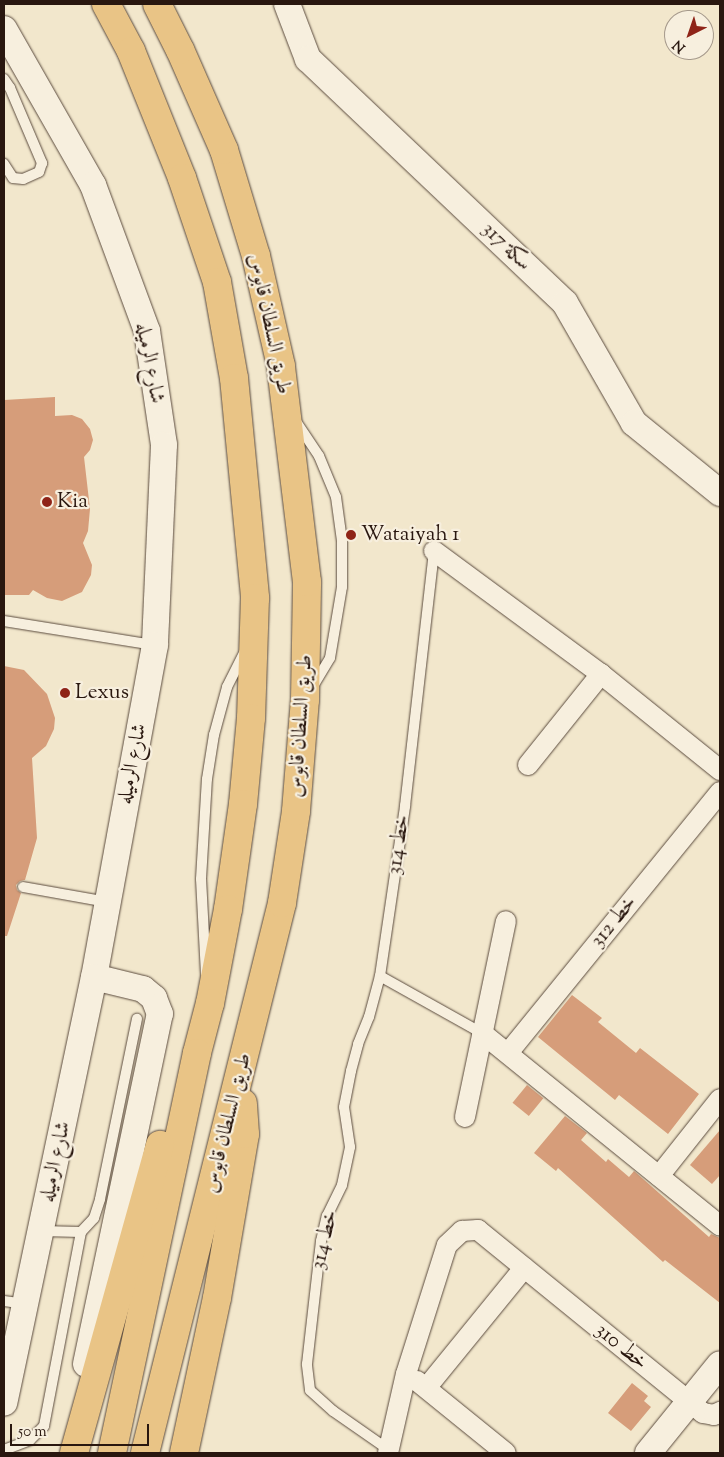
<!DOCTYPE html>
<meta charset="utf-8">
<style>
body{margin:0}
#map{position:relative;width:724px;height:1457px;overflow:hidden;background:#f2e7cc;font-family:"Sorts Mill Goudy",Amiri,serif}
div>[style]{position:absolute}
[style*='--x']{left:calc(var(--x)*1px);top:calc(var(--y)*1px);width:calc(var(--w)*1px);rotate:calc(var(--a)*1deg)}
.building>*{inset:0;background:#d69d7a;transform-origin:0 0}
.roads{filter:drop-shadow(0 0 1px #5b4b3e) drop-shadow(0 0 1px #5b4b3e)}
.service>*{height:10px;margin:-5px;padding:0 5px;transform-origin:5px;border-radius:5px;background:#f7efde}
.minor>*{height:20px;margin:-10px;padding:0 10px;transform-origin:10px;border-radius:10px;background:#f7efde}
.tertiary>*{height:26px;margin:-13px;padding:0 13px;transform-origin:13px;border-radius:13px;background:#f7efde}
.trunk>*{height:28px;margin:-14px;padding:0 14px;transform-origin:14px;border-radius:14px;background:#e9c486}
.dots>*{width:14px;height:14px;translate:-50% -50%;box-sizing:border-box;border:2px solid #f7efde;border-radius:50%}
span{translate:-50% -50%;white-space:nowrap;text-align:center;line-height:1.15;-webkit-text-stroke:4.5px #f7efde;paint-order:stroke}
.street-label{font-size:21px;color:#29170f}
.poi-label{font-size:21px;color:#29170f}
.left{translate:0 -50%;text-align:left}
.frame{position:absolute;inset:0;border:5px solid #29170f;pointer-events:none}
.north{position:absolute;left:664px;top:10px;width:50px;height:50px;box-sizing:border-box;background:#f7efde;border:1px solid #a5998b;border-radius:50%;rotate:221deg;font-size:14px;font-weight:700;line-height:20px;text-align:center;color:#29170f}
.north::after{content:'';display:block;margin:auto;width:18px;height:22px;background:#8f2418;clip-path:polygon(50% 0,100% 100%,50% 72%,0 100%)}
.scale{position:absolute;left:10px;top:1424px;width:139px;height:22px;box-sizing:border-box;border:2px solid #29170f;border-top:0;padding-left:6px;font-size:15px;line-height:18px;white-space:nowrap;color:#29170f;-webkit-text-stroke:4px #f7efde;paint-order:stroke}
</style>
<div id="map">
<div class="building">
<div style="clip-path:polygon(55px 397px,55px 416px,72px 415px,82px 419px,90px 429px,93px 440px,90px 450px,84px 457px,90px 509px,88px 531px,83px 543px,92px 565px,91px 575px,82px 592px,62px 601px,47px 598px,33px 590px,29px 595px,4px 595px,4px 400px)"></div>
<div style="clip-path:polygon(4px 666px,24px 670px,47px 694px,55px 718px,54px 729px,46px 746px,32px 758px,37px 838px,25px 880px,20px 881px,16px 885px,17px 890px,21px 893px,7px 936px,4px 936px)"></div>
<div style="clip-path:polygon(572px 995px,602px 1018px,598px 1022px,636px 1053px,640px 1048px,699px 1094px,668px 1134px,619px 1095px,615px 1100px,538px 1037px)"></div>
<div style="left:527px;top:1085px;width:21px;height:23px;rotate:39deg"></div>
<div style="clip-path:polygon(565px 1116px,587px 1133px,581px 1140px,606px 1162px,608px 1159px,629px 1177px,634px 1171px,709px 1237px,711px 1234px,720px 1238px,720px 1303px,665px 1260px,663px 1262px,558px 1168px,556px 1171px,534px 1153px)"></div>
<div style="clip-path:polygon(720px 1130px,720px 1175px,712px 1184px,690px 1165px)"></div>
<div style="clip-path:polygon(632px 1383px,648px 1396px,644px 1401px,651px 1407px,631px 1431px,608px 1413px)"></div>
</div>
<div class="roads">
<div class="service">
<div style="--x:4;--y:79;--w:11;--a:56"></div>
<div style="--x:10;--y:88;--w:82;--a:66.9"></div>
<div style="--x:42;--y:163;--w:9;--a:108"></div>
<div style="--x:39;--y:172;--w:17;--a:156"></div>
<div style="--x:23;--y:179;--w:10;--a:-174"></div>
<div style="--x:13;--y:178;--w:17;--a:-123"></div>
<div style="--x:295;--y:420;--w:43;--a:56.3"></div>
<div style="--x:319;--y:456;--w:44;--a:67.5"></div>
<div style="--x:336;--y:497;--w:44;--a:82.2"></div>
<div style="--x:342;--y:541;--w:46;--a:90"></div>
<div style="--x:342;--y:587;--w:72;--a:99.6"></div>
<div style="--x:330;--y:658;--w:35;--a:121"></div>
<div style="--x:4;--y:621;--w:152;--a:9.1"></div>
<div style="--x:23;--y:887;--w:85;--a:10.1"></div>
<div style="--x:206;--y:974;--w:95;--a:-93"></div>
<div style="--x:201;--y:879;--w:100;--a:-86.6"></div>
<div style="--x:207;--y:779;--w:45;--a:-81"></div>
<div style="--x:214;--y:735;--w:50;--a:-74.8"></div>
<div style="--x:227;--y:687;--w:40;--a:-63.4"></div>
<div style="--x:380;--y:976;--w:117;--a:29.2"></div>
<div style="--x:81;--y:1232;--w:19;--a:-47"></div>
<div style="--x:94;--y:1218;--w:20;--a:-72"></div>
<div style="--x:100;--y:1199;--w:184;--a:-78.4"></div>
<div style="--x:4;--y:1301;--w:21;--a:8"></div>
<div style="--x:4;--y:1450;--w:28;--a:-21"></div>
<div style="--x:30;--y:1440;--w:20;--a:-45"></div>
<div style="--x:44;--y:1426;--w:197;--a:-79.2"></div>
<div style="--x:81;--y:1232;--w:40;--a:-178.6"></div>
<div style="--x:389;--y:1450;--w:68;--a:-145.1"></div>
<div style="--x:333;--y:1411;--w:31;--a:-138"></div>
<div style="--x:310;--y:1390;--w:26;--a:-97"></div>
<div style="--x:307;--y:1364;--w:124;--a:-83.5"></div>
<div style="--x:321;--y:1241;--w:26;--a:-77"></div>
<div style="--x:327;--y:1216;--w:34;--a:-64"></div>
<div style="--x:342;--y:1185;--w:39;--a:-78"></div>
<div style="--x:350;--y:1147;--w:40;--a:-98.5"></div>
<div style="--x:344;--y:1107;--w:37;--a:-79"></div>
<div style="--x:351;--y:1071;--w:28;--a:-75"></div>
<div style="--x:358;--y:1044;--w:29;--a:-68"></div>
<div style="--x:369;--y:1017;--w:42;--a:-75"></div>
<div style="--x:380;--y:976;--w:172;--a:-81.6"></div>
<div style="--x:405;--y:806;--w:257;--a:-83.5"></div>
</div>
<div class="minor">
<div style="--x:434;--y:551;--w:207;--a:36.4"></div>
<div style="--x:601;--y:674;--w:153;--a:38.9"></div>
<div style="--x:528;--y:765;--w:117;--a:-51.3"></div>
<div style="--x:482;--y:1033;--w:306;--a:39"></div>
<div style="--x:508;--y:1053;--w:336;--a:-50.9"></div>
<div style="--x:465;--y:1117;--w:200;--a:-78.2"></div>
<div style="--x:659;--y:1176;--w:98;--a:-51.6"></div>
<div style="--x:417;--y:1381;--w:114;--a:39"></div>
<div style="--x:427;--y:1387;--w:154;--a:-50.8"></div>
<div style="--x:388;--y:1453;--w:81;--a:-77.2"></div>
<div style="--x:406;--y:1374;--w:135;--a:-72.4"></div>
<div style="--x:447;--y:1245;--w:21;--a:-43"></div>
<div style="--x:462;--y:1231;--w:16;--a:-4"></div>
<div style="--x:478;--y:1230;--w:290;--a:39.1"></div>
<div style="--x:703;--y:1413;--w:11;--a:10"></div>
<div style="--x:714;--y:1415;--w:7;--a:-27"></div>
</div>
<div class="tertiary">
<div style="--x:287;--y:4;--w:59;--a:69.1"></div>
<div style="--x:308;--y:59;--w:354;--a:43.5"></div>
<div style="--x:565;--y:303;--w:138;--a:60.1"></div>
<div style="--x:634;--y:423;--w:111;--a:39.1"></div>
<div style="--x:4;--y:29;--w:180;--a:60.3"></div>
<div style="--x:93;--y:185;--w:156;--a:69.7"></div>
<div style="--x:147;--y:331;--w:115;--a:81.5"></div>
<div style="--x:164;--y:445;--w:200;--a:92.6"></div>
<div style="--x:155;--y:645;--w:338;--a:100.4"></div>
<div style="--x:94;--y:977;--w:435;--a:101.9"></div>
<div style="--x:86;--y:1364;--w:358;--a:-78.1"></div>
<div style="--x:160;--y:1014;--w:17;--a:-111"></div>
<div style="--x:154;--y:998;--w:14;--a:-141"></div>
<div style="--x:143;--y:989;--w:50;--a:-166.2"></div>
<div style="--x:648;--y:1453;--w:114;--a:-51"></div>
</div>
<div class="trunk">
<div style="--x:106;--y:4;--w:53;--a:62"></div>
<div style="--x:131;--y:51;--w:137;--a:68.1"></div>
<div style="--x:182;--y:178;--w:110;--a:71.4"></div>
<div style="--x:217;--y:282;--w:97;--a:80"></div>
<div style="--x:234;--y:378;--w:221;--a:84.5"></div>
<div style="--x:255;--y:598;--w:120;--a:91.9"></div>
<div style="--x:251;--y:718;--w:86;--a:95.3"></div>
<div style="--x:243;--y:804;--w:106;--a:98.1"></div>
<div style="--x:228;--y:909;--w:96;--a:100.8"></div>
<div style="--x:210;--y:1003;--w:52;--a:104.6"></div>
<div style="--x:197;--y:1053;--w:409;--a:102"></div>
<div style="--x:74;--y:1453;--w:320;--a:-74.4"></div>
<div style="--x:145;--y:1453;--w:567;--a:-76.01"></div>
<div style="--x:282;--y:903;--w:93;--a:-81.3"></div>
<div style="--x:296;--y:811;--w:111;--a:-85.4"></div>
<div style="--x:305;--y:700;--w:118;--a:-89"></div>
<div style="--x:307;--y:582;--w:218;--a:-96.9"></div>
<div style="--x:281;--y:366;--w:113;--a:-102.8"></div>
<div style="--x:256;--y:256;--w:111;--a:-106.8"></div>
<div style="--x:224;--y:150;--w:109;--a:-113.7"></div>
<div style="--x:180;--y:50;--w:51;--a:-116.6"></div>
<div style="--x:184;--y:1453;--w:158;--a:-78"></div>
<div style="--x:217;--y:1298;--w:166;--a:-80.3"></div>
<div style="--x:245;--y:1134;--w:31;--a:-94"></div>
</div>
</div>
<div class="dots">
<div style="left:47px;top:502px;background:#8f2418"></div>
<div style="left:351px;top:535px;background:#8f2418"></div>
<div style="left:65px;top:693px;background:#8f2418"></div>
</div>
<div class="street-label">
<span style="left:506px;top:247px;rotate:44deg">سكة 317</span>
<span style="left:269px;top:324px;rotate:78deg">طريق السلطان قابوس</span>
<span style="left:149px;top:363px;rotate:79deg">شارع الرميله</span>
<span style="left:301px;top:726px;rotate:-86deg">طريق السلطان قابوس</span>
<span style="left:133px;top:764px;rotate:-79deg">شارع الرميله</span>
<span style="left:399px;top:845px;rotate:-82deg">خط 314</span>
<span style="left:614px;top:922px;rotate:-51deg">خط 312</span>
<span style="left:228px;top:1123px;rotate:-76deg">طريق السلطان قابوس</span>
<span style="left:56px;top:1162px;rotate:-78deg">شارع الرميله</span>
<span style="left:325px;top:1240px;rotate:-77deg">خط 314</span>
<span style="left:621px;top:1347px;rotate:39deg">خط 310</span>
</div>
<div class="poi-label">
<span class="left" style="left:57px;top:502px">Kia</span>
<span class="left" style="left:361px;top:535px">Wataiyah 1</span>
<span class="left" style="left:75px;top:693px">Lexus</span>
</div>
<div class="frame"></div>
<div class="north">N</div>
<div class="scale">50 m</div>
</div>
